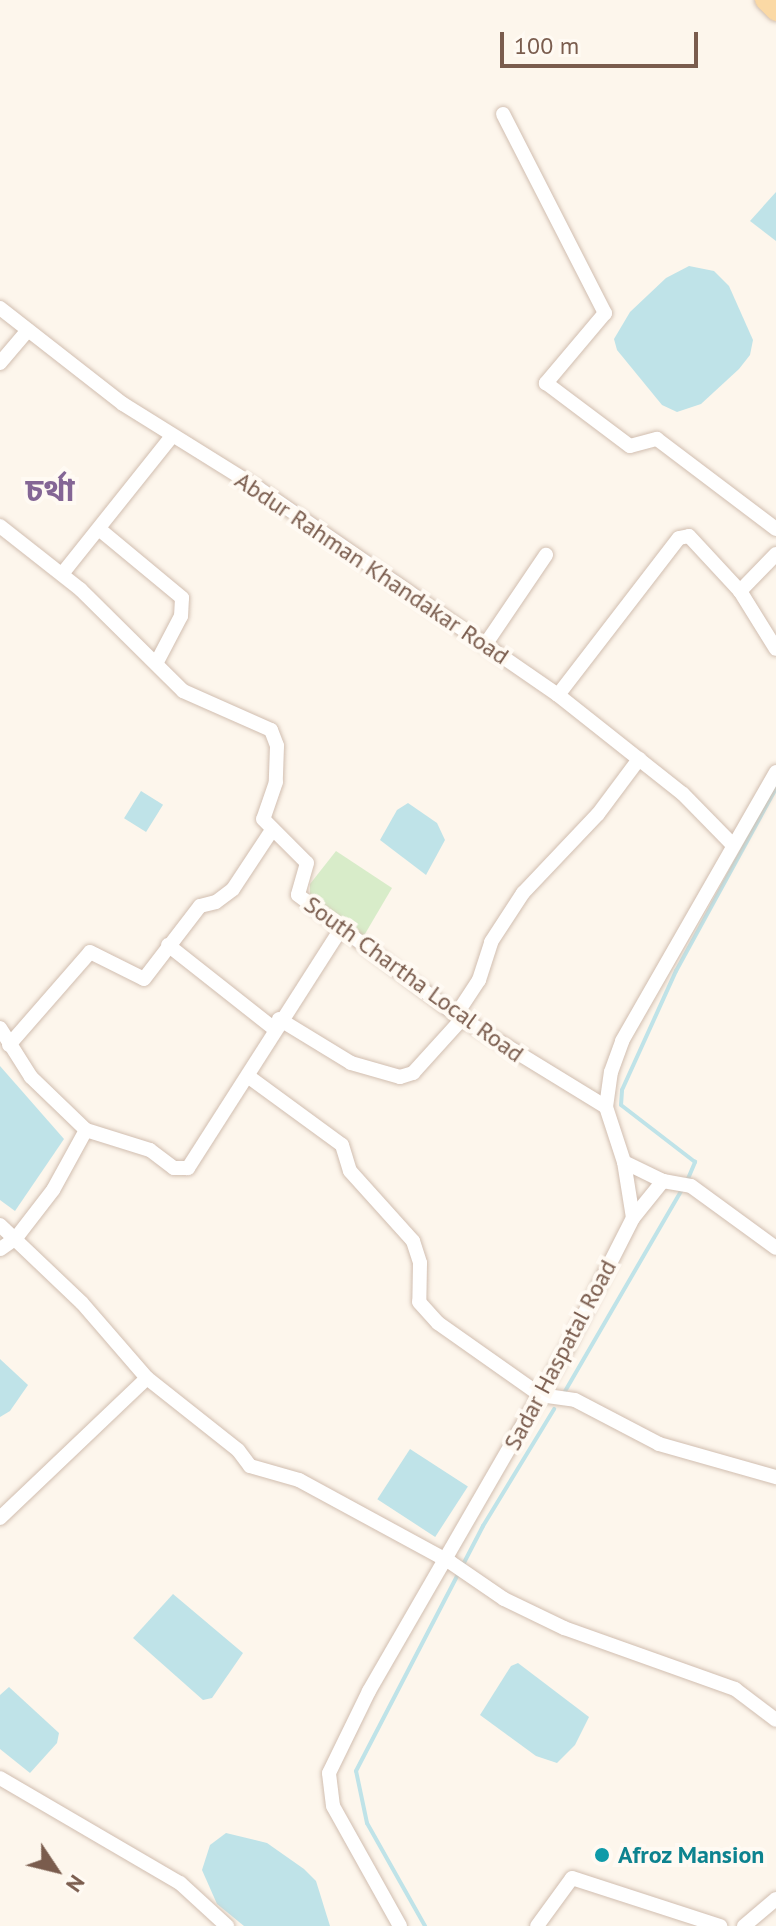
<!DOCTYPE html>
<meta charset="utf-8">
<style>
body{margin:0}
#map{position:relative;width:776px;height:1926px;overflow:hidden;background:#fdf6ec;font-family:"PT Sans","Noto Sans Bengali",sans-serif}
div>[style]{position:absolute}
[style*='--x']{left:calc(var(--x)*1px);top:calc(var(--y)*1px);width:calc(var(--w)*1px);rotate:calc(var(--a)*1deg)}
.green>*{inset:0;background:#d8ecc9}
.water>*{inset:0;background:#bfe3e8;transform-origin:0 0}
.stream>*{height:4px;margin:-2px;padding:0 2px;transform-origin:2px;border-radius:2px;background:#bfe3e8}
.roads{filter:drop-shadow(0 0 2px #d1beb0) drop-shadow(0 0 2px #d1beb0)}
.minor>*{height:14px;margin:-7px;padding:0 7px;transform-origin:7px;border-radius:7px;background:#fff}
.major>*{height:18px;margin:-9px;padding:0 9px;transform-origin:9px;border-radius:9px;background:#fbd9a5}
.dots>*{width:22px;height:22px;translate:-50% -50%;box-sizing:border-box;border:4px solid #fffaf3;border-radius:50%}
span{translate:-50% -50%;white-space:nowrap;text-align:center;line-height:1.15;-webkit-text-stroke:8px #fffaf3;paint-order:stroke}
.street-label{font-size:24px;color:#7a5c4d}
.culture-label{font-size:24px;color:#0d838f;font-weight:700}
.left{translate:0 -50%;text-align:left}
.district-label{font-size:32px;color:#846695;font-weight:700}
.north{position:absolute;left:16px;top:1830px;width:80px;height:80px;-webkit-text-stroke:6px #fffaf3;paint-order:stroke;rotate:125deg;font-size:22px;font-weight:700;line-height:32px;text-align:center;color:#7a5c4d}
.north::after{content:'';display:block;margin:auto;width:28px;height:36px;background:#7a5c4d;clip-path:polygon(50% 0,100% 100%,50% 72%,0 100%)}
.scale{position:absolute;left:500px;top:32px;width:198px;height:36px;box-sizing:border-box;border:4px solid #7a5c4d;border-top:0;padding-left:10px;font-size:24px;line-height:28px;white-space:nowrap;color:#7a5c4d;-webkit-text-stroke:6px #fffaf3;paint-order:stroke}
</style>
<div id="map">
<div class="green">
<div style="clip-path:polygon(336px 851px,392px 888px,362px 939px,310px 895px,310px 884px)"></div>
</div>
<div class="water">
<div style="clip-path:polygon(776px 192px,776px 241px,750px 221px)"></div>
<div style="clip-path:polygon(689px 266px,714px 271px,729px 286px,753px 340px,750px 355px,739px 369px,701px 404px,677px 412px,662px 405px,617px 350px,614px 339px,630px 312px,666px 278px)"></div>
<div style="left:141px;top:791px;width:26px;height:32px;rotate:32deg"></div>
<div style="clip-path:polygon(408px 803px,437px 823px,445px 840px,426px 875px,380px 840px,397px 810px)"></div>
<div style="clip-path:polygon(0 1066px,64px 1139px,15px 1211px,0 1200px)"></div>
<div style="clip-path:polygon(0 1359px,28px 1385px,10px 1411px,0 1417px)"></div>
<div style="left:410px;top:1449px;width:69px;height:60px;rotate:33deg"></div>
<div style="clip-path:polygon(173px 1594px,243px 1653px,212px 1698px,203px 1700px,133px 1638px)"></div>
<div style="clip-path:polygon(518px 1663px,589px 1717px,575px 1745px,557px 1763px,536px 1756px,480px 1715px,511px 1666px)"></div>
<div style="clip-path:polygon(9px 1687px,59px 1733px,57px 1743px,30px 1773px,0 1749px,0 1695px)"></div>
<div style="clip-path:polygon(226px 1833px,267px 1843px,304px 1869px,316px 1881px,330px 1926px,244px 1926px,217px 1904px,202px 1870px,210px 1845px)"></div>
</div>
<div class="stream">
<div style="--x:687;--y:1181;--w:21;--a:-67"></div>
<div style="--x:695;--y:1162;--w:93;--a:-142.4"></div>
<div style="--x:621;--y:1105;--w:15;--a:-86"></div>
<div style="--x:622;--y:1090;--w:131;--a:-65.6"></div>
<div style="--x:676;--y:971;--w:209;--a:-61.3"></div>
<div style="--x:564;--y:1393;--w:237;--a:-59.9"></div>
<div style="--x:425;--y:1926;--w:118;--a:-119.4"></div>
<div style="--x:367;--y:1823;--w:53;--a:-101.9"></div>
<div style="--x:356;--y:1771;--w:276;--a:-62.6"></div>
<div style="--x:483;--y:1526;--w:137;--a:-58.7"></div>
</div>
<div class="roads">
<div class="minor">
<div style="--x:503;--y:114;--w:224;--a:62.9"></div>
<div style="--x:605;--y:313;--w:92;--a:130.1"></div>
<div style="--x:546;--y:383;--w:105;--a:36.9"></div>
<div style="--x:630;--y:446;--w:28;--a:-15"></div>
<div style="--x:657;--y:439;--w:149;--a:37.1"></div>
<div style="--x:0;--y:308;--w:156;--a:38"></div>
<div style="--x:123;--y:404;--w:159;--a:31.9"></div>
<div style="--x:258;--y:488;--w:364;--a:34.6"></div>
<div style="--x:558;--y:695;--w:159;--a:38.4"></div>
<div style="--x:683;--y:794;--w:70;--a:45.6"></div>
<div style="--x:0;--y:363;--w:43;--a:-49.7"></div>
<div style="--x:0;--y:526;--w:102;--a:38.2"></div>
<div style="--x:80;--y:589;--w:145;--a:44.7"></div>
<div style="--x:183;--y:691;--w:96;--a:23.9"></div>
<div style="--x:271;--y:730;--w:17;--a:69"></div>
<div style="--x:277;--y:746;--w:36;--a:92"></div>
<div style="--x:276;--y:782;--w:39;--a:109"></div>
<div style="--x:263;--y:819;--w:62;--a:45"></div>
<div style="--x:307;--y:863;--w:33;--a:106"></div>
<div style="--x:298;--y:895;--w:198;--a:37.2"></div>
<div style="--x:456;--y:1015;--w:176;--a:31.5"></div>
<div style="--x:99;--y:529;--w:108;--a:39.7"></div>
<div style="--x:182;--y:598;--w:18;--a:93"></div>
<div style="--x:181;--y:616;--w:52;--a:117.6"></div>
<div style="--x:776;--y:554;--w:52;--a:134.2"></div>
<div style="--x:740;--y:591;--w:68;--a:58.2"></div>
<div style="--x:62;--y:574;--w:176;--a:-51.4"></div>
<div style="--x:485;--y:645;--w:109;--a:-55.9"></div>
<div style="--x:558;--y:695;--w:198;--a:-52.4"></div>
<div style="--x:679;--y:538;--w:10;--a:-11"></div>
<div style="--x:689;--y:536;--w:75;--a:47.2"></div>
<div style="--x:168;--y:945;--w:134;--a:38.3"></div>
<div style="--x:456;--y:1015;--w:42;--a:-56.7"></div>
<div style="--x:479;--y:980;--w:40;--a:-72"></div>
<div style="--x:491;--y:942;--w:59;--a:-56.9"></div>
<div style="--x:523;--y:893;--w:109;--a:-46.5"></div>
<div style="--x:598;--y:814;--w:69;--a:-53.3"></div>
<div style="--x:279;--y:1019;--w:84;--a:31.4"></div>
<div style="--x:351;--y:1063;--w:51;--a:15.9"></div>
<div style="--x:400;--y:1077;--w:14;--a:-17"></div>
<div style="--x:413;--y:1073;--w:73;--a:-47.8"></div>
<div style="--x:0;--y:1028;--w:58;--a:57.7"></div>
<div style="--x:31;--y:1077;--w:76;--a:43.9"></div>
<div style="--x:86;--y:1130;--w:68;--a:118.8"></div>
<div style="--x:53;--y:1190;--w:61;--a:127.6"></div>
<div style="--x:16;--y:1238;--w:19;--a:145"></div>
<div style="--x:9;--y:1045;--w:123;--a:-48.9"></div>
<div style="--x:90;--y:952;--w:60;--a:26.6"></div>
<div style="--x:144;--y:979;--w:92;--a:-52.5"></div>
<div style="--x:200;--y:906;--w:16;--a:-14"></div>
<div style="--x:216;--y:902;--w:21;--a:-37"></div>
<div style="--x:233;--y:889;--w:71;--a:-56.5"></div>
<div style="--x:249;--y:1077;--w:115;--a:36.2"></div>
<div style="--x:342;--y:1145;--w:27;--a:73"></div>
<div style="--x:350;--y:1171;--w:94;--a:48"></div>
<div style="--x:413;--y:1241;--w:23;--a:72"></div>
<div style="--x:420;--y:1263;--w:39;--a:91"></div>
<div style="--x:419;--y:1302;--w:28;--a:48"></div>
<div style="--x:438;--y:1323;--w:125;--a:35.2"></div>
<div style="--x:540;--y:1395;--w:35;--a:8"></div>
<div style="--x:575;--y:1400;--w:95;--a:27.6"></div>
<div style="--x:659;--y:1444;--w:122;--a:15.8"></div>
<div style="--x:86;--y:1130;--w:67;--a:17.4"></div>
<div style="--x:150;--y:1150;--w:30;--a:37"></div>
<div style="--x:174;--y:1168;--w:14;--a:0"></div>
<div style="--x:188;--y:1168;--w:282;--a:-57.4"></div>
<div style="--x:624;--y:1162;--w:43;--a:26"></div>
<div style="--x:663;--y:1181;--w:28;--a:10"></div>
<div style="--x:691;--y:1186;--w:105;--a:36.1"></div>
<div style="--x:633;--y:1218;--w:57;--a:-99.1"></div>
<div style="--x:624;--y:1162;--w:58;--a:-108.1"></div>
<div style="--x:606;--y:1107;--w:35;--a:-82"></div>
<div style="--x:611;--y:1072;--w:33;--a:-70"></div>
<div style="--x:622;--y:1041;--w:310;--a:-60.2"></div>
<div style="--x:0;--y:1225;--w:113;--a:43.6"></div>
<div style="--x:82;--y:1303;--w:99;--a:49.1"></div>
<div style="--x:0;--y:1518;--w:203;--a:-43.6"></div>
<div style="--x:147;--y:1378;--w:116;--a:38.4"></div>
<div style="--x:238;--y:1450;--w:20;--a:53"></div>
<div style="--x:250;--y:1466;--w:51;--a:15.9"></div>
<div style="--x:299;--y:1480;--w:172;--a:28.5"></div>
<div style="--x:450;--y:1562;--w:65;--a:34.4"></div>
<div style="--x:504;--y:1599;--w:67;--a:25.8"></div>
<div style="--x:564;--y:1628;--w:182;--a:19.6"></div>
<div style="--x:735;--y:1689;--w:51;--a:37.1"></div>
<div style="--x:0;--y:1778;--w:208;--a:30.3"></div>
<div style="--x:180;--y:1883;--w:64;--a:42.5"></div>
<div style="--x:400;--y:1926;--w:137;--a:-119.2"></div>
<div style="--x:333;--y:1806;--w:33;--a:-97"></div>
<div style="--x:329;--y:1773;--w:91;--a:-64"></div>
<div style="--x:369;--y:1691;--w:394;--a:-60"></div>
<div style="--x:566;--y:1350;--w:148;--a:-63.1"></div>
<div style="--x:633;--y:1218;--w:48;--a:-51"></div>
<div style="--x:537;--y:1926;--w:59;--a:-53.9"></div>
<div style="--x:572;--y:1878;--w:156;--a:18"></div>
<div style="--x:744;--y:1926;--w:42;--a:-40.2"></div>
</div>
<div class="major">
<div style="--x:764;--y:0;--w:17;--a:45"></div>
</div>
</div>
<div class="dots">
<div style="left:602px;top:1855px;background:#0f9aa8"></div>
</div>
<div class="street-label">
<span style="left:372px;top:568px;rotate:34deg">Abdur Rahman Khandakar Road</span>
<span style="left:414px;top:979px;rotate:36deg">South Chartha Local Road</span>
<span style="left:560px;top:1355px;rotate:-62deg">Sadar Haspatal Road</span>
</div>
<div class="culture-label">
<span class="left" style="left:618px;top:1855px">Afroz Mansion</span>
</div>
<div class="district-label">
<span style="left:50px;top:489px">চর্থা</span>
</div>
<div class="north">N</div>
<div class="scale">100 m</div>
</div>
